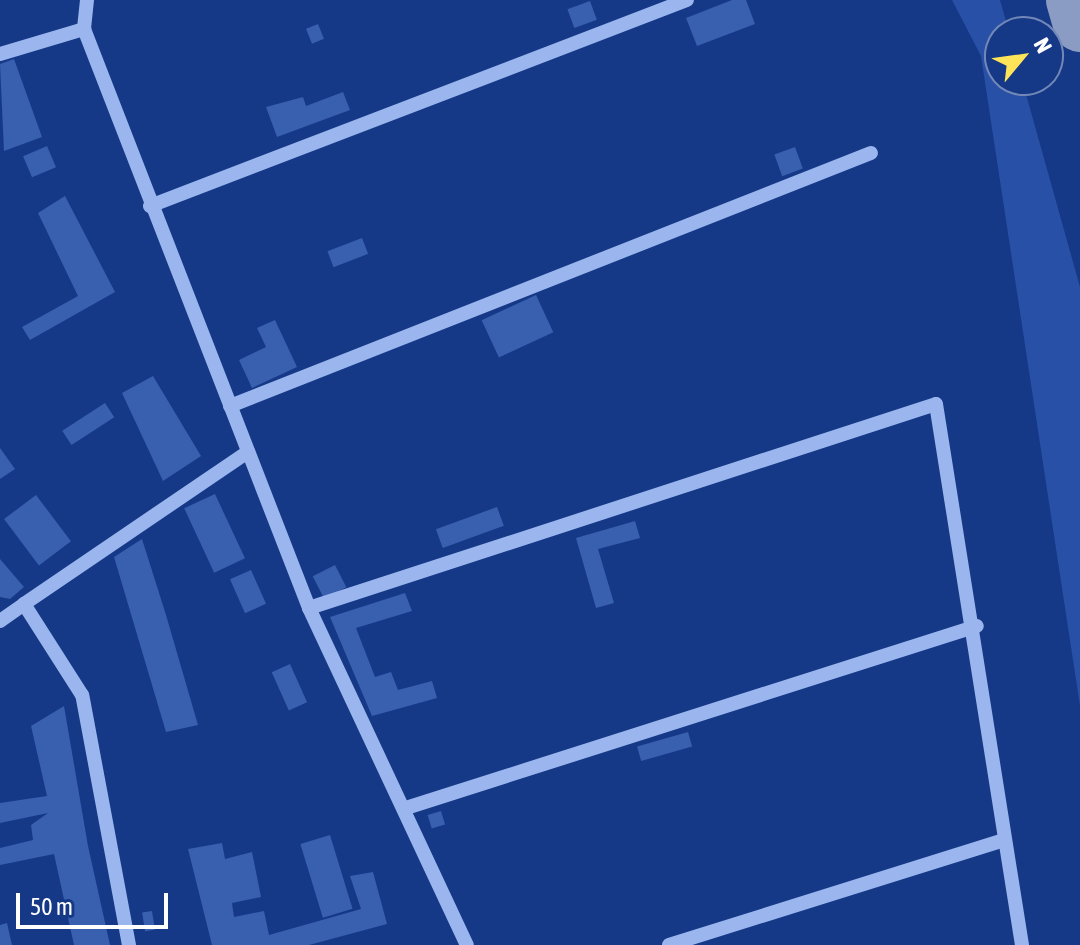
<!DOCTYPE html>
<style>
body{margin:0}
#map{position:relative;width:1080px;height:945px;overflow:hidden;background:#153987;font-family:"Asap Condensed",sans-serif}
div>[style]{position:absolute}
[style*='--x']{left:calc(var(--x)*1px);top:calc(var(--y)*1px);width:calc(var(--w)*1px);rotate:calc(var(--a)*1deg)}
.green>*{inset:0;background:#2750a6}
.taxiway>*{height:54px;margin:-27px;padding:0 27px;transform-origin:27px;border-radius:27px;background:#8a9cc3}
.building>*{inset:0;background:#395faf;transform-origin:0 0}
.minor>*{height:14px;margin:-7px;padding:0 7px;transform-origin:7px;border-radius:7px;background:#9bb6ee}
span{translate:-50% -50%;white-space:nowrap;text-align:center;line-height:1.15;-webkit-text-stroke:6px #153987;paint-order:stroke}
.north{position:absolute;left:984px;top:16px;width:80px;height:80px;box-sizing:border-box;background:#153987;border:2px solid #7388b7;border-radius:50%;rotate:61deg;font-size:22px;font-weight:700;line-height:32px;text-align:center;color:#fff}
.north::after{content:'';display:block;margin:auto;width:28px;height:36px;background:#ffe358;clip-path:polygon(50% 0,100% 100%,50% 72%,0 100%)}
.scale{position:absolute;left:16px;top:893px;width:152px;height:36px;box-sizing:border-box;border:4px solid #fff;border-top:0;padding-left:10px;font-size:24px;line-height:28px;white-space:nowrap;color:#fff;-webkit-text-stroke:6px #153987;paint-order:stroke}
</style>
<div id="map">
<div class="green">
<div style="clip-path:polygon(952px 0,1000px 0,1009px 32px,1000px 32px,1000px 80px,1022px 80px,1080px 287px,1080px 706px,981px 56px)"></div>
</div>
<div class="taxiway">
<div style="--x:1073;--y:0;--w:26;--a:74"></div>
</div>
<div class="building">
<div style="clip-path:polygon(732px 0,746px 0,755px 24px,697px 46px,686px 18px)"></div>
<div style="left:590px;top:1px;width:20px;height:24px;rotate:70deg"></div>
<div style="left:318px;top:24px;width:16px;height:13px;rotate:68deg"></div>
<div style="clip-path:polygon(14px 59px,42px 137px,4px 151px,0 64px)"></div>
<div style="clip-path:polygon(343px 92px,350px 110px,277px 137px,266px 107px,303px 97px,306px 106px)"></div>
<div style="left:47px;top:146px;width:23px;height:26px;rotate:67deg"></div>
<div style="left:795px;top:147px;width:23px;height:22px;rotate:70deg"></div>
<div style="clip-path:polygon(65px 196px,115px 292px,30px 340px,22px 327px,78px 296px,38px 213px)"></div>
<div style="left:362px;top:238px;width:17px;height:37px;rotate:69deg"></div>
<div style="left:536px;top:295px;width:41px;height:60px;rotate:65deg"></div>
<div style="clip-path:polygon(275px 320px,297px 367px,252px 388px,239px 360px,266px 347px,257px 328px)"></div>
<div style="clip-path:polygon(153px 376px,201px 456px,163px 481px,122px 393px)"></div>
<div style="left:105px;top:403px;width:17px;height:51px;rotate:57deg"></div>
<div style="clip-path:polygon(0 448px,15px 469px,0 479px)"></div>
<div style="left:215px;top:494px;width:71px;height:34px;rotate:65deg"></div>
<div style="left:36px;top:495px;width:58px;height:40px;rotate:53deg"></div>
<div style="left:497px;top:507px;width:20px;height:65px;rotate:70deg"></div>
<div style="clip-path:polygon(635px 521px,640px 538px,598px 549px,614px 603px,596px 608px,576px 538px)"></div>
<div style="clip-path:polygon(142px 539px,166px 615px,198px 725px,166px 732px,114px 557px)"></div>
<div style="clip-path:polygon(0 559px,24px 587px,10px 599px,0 597px)"></div>
<div style="left:335px;top:565px;width:25px;height:25px;rotate:63deg"></div>
<div style="left:251px;top:570px;width:37px;height:23px;rotate:66deg"></div>
<div style="clip-path:polygon(405px 593px,412px 611px,356px 628px,375px 677px,391px 672px,398px 690px,432px 681px,437px 698px,372px 716px,330px 617px)"></div>
<div style="left:290px;top:664px;width:42px;height:20px;rotate:66deg"></div>
<div style="clip-path:polygon(64px 706px,88px 846px,110px 945px,74px 945px,54px 854px,0 865px,0 848px,33px 840px,31px 825px,48px 813px,0 823px,0 803px,47px 796px,31px 726px)"></div>
<div style="left:688px;top:732px;width:15px;height:53px;rotate:74deg"></div>
<div style="left:441px;top:811px;width:14px;height:14px;rotate:73deg"></div>
<div style="left:330px;top:835px;width:77px;height:31px;rotate:73deg"></div>
<div style="clip-path:polygon(222px 843px,225px 859px,252px 852px,261px 897px,232px 903px,234px 917px,264px 911px,269px 935px,361px 909px,350px 876px,373px 872px,387px 924px,309px 945px,212px 945px,188px 849px)"></div>
<div style="left:152px;top:911px;width:19px;height:10px;rotate:81deg"></div>
<div style="clip-path:polygon(7px 923px,12px 945px,0 945px,0 925px)"></div>
</div>
<div class="minor">
<div style="--x:87;--y:0;--w:29;--a:96"></div>
<div style="--x:84;--y:29;--w:621;--a:68.76"></div>
<div style="--x:309;--y:608;--w:372;--a:64.9"></div>
<div style="--x:0;--y:54;--w:88;--a:-16.6"></div>
<div style="--x:150;--y:206;--w:575;--a:-20.99"></div>
<div style="--x:230;--y:406;--w:689;--a:-21.54"></div>
<div style="--x:309;--y:608;--w:659;--a:-18.02"></div>
<div style="--x:936;--y:404;--w:548;--a:80.97"></div>
<div style="--x:0;--y:621;--w:29;--a:-35"></div>
<div style="--x:406;--y:808;--w:599;--a:-17.68"></div>
<div style="--x:129;--y:945;--w:254;--a:-100.6"></div>
<div style="--x:82;--y:695;--w:108;--a:-122.5"></div>
<div style="--x:24;--y:604;--w:271;--a:-34.2"></div>
<div style="--x:669;--y:945;--w:352;--a:-17.4"></div>
</div>
<div class="north">N</div>
<div class="scale">50 m</div>
</div>
